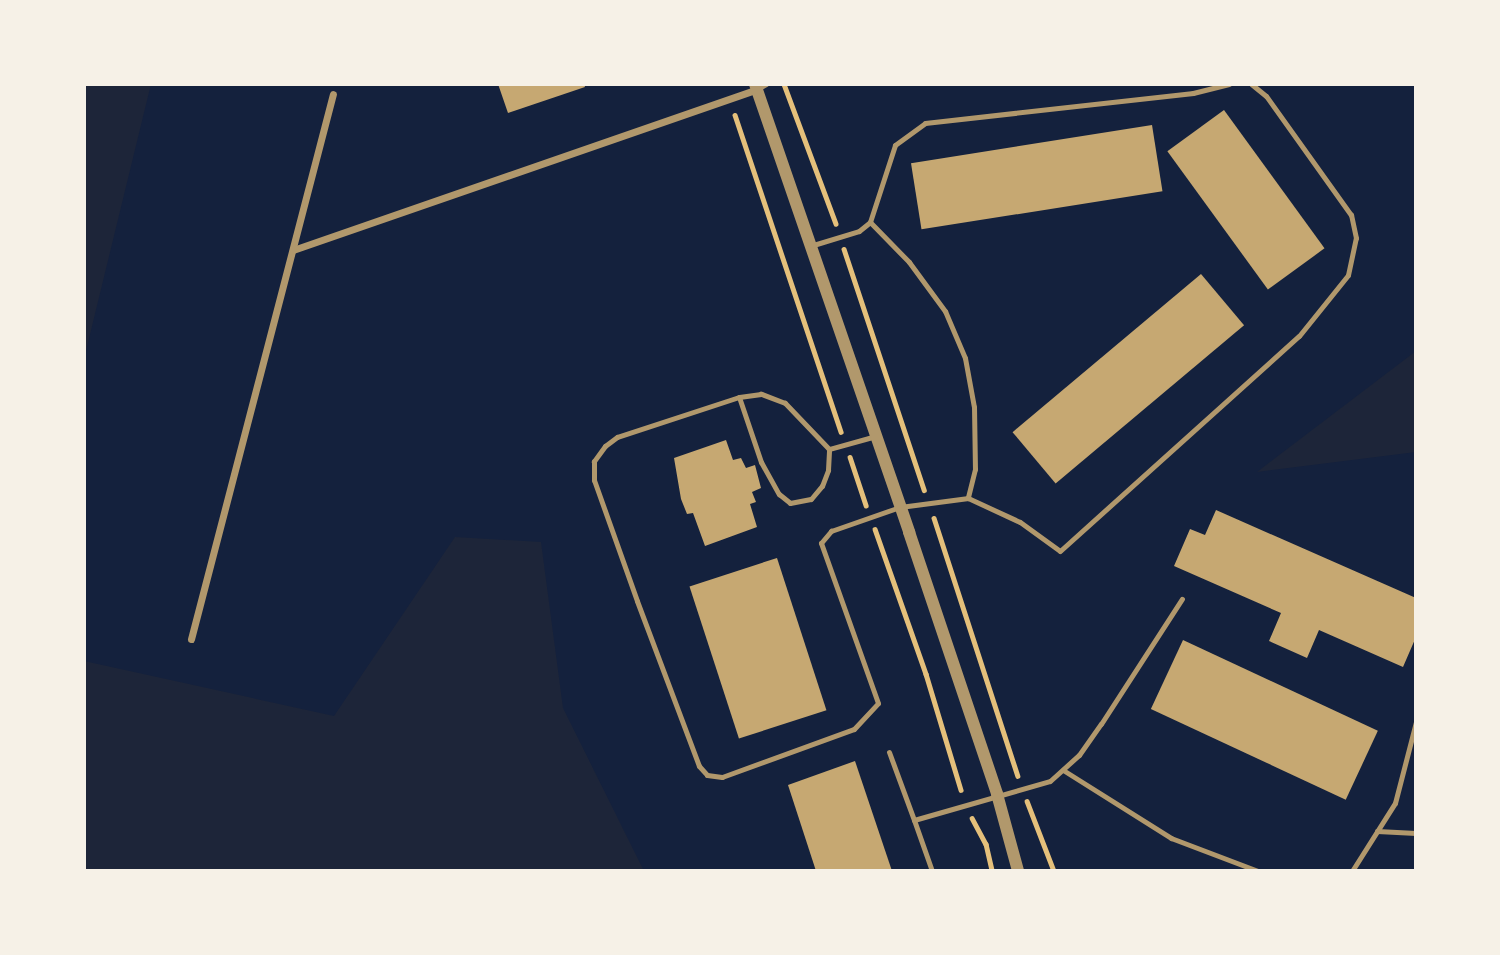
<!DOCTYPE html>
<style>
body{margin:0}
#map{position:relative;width:1500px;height:955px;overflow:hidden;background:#14213d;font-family:"Space Grotesk",sans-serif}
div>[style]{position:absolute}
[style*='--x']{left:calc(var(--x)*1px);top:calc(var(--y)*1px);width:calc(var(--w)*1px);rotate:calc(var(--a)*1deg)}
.green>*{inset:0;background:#1d2539}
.building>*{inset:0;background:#c6a872;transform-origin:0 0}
.path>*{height:4.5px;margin:-2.25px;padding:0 2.25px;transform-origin:2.25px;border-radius:2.25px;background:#e5c07b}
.service>*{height:5px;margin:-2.5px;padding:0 2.5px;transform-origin:2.5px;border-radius:2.5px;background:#b1986c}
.minor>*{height:7px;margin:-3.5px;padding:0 3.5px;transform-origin:3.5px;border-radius:3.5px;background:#b1986c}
.tertiary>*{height:12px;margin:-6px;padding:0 6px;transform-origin:6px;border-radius:6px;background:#b1986c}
span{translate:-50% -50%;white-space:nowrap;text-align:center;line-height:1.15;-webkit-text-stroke:5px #f6f1e7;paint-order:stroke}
.frame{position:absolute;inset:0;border:86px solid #f6f1e7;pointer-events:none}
</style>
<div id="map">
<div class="green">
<div style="clip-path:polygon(84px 84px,151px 84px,84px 359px)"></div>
<div style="clip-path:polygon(1416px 351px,1416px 452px,1257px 472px)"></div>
<div style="clip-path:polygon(455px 537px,541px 542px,563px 708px,644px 871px,84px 871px,84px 661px,334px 716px)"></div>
</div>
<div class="building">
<div style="clip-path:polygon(498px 84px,584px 84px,585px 87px,508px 113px)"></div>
<div style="left:1224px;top:110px;width:171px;height:70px;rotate:54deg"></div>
<div style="left:1152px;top:125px;width:67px;height:244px;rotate:81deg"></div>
<div style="left:1201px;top:274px;width:67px;height:246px;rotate:50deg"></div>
<div style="clip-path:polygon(726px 440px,733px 460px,741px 458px,746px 468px,755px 465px,761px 488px,752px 492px,756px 502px,750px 504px,757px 527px,705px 546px,693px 513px,687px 514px,681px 499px,674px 458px)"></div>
<div style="clip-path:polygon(1216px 510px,1416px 598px,1416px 637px,1403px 667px,1319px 630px,1307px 658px,1269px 641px,1281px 613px,1174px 566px,1190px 529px,1205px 535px)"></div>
<div style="left:777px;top:558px;width:160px;height:92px;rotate:72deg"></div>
<div style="left:1183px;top:640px;width:215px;height:76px;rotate:25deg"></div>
<div style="clip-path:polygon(855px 761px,892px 871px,816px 871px,788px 785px)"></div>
</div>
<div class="path">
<div style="--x:784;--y:84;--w:149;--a:69.6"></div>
<div style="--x:735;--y:115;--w:334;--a:71.5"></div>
<div style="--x:844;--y:249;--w:254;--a:71.6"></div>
<div style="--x:850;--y:457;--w:51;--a:71.6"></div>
<div style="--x:934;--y:518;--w:271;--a:72"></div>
<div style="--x:875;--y:529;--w:154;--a:70.6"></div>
<div style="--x:926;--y:674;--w:121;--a:73.2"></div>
<div style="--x:1027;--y:801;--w:75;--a:68.9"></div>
<div style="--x:972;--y:818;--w:30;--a:62"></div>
<div style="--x:986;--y:844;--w:28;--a:77"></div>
</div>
<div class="service">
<div style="--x:756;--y:90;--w:12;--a:-31"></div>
<div style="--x:870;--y:222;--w:56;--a:45.7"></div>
<div style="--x:909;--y:262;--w:61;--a:53.7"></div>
<div style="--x:945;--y:311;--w:51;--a:66.9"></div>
<div style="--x:965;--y:358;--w:50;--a:79.6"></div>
<div style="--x:974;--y:407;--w:62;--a:89.1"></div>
<div style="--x:975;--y:469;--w:30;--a:104"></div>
<div style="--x:810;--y:246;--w:51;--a:-17"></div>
<div style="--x:859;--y:231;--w:14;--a:-39"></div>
<div style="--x:870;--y:222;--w:81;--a:-72"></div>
<div style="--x:895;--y:145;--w:37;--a:-36"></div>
<div style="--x:925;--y:123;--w:270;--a:-6.4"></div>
<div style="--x:1193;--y:93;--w:37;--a:-14"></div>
<div style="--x:739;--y:397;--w:69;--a:71.3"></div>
<div style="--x:761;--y:462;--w:37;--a:61"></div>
<div style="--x:779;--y:494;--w:14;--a:39"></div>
<div style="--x:790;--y:503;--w:21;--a:-11"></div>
<div style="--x:811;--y:499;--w:17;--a:-50"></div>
<div style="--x:822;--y:486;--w:17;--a:-69"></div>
<div style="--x:828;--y:470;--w:21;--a:-87"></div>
<div style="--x:876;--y:436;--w:49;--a:164.5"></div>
<div style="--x:829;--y:449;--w:64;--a:-133.7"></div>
<div style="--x:785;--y:403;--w:26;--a:-159"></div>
<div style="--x:761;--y:394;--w:22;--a:172"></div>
<div style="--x:739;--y:397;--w:128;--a:161.8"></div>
<div style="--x:617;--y:437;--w:15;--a:143"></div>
<div style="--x:605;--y:446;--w:19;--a:126"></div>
<div style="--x:594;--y:461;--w:19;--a:90"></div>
<div style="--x:594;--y:480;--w:128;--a:70.4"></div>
<div style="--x:637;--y:601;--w:176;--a:69.4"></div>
<div style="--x:699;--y:766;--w:12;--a:48"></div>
<div style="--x:707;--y:775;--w:15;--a:8"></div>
<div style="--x:722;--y:777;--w:140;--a:-20"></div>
<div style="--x:854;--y:729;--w:35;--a:-47"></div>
<div style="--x:878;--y:703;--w:170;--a:-109.6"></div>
<div style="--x:821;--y:543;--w:16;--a:-50"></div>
<div style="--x:831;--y:531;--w:73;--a:-19.2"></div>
<div style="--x:900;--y:507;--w:69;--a:-7.5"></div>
<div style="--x:968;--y:498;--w:57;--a:24.8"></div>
<div style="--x:1020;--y:522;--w:49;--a:35.9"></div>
<div style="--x:1060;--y:551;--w:321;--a:-42"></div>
<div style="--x:1299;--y:336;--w:78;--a:-51.2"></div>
<div style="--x:1348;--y:275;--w:38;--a:-78"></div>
<div style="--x:1356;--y:238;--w:24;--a:-102"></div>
<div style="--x:1351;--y:215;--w:146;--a:-125.5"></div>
<div style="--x:1266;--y:96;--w:19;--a:-141"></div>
<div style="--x:889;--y:752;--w:72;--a:69.8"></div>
<div style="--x:1063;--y:770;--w:128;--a:32.2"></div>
<div style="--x:1171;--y:838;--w:93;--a:20.8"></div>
<div style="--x:1377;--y:831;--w:39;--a:3"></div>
<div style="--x:932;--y:871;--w:54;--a:-109.4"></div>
<div style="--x:914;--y:820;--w:141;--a:-16"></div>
<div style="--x:1050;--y:781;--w:39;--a:-42"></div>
<div style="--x:1079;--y:755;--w:38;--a:-55"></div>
<div style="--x:1101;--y:724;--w:149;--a:-57.1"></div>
<div style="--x:1352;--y:871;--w:80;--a:-57.7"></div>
<div style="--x:1395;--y:803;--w:84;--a:-75.5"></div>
</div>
<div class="minor">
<div style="--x:293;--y:250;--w:490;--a:-19.1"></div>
<div style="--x:191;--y:639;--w:563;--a:-75.4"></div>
</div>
<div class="tertiary">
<div style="--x:755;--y:84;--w:474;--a:71"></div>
<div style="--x:909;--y:532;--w:276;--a:71.4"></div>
<div style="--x:997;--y:794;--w:80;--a:74.7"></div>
</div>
<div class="frame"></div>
</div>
